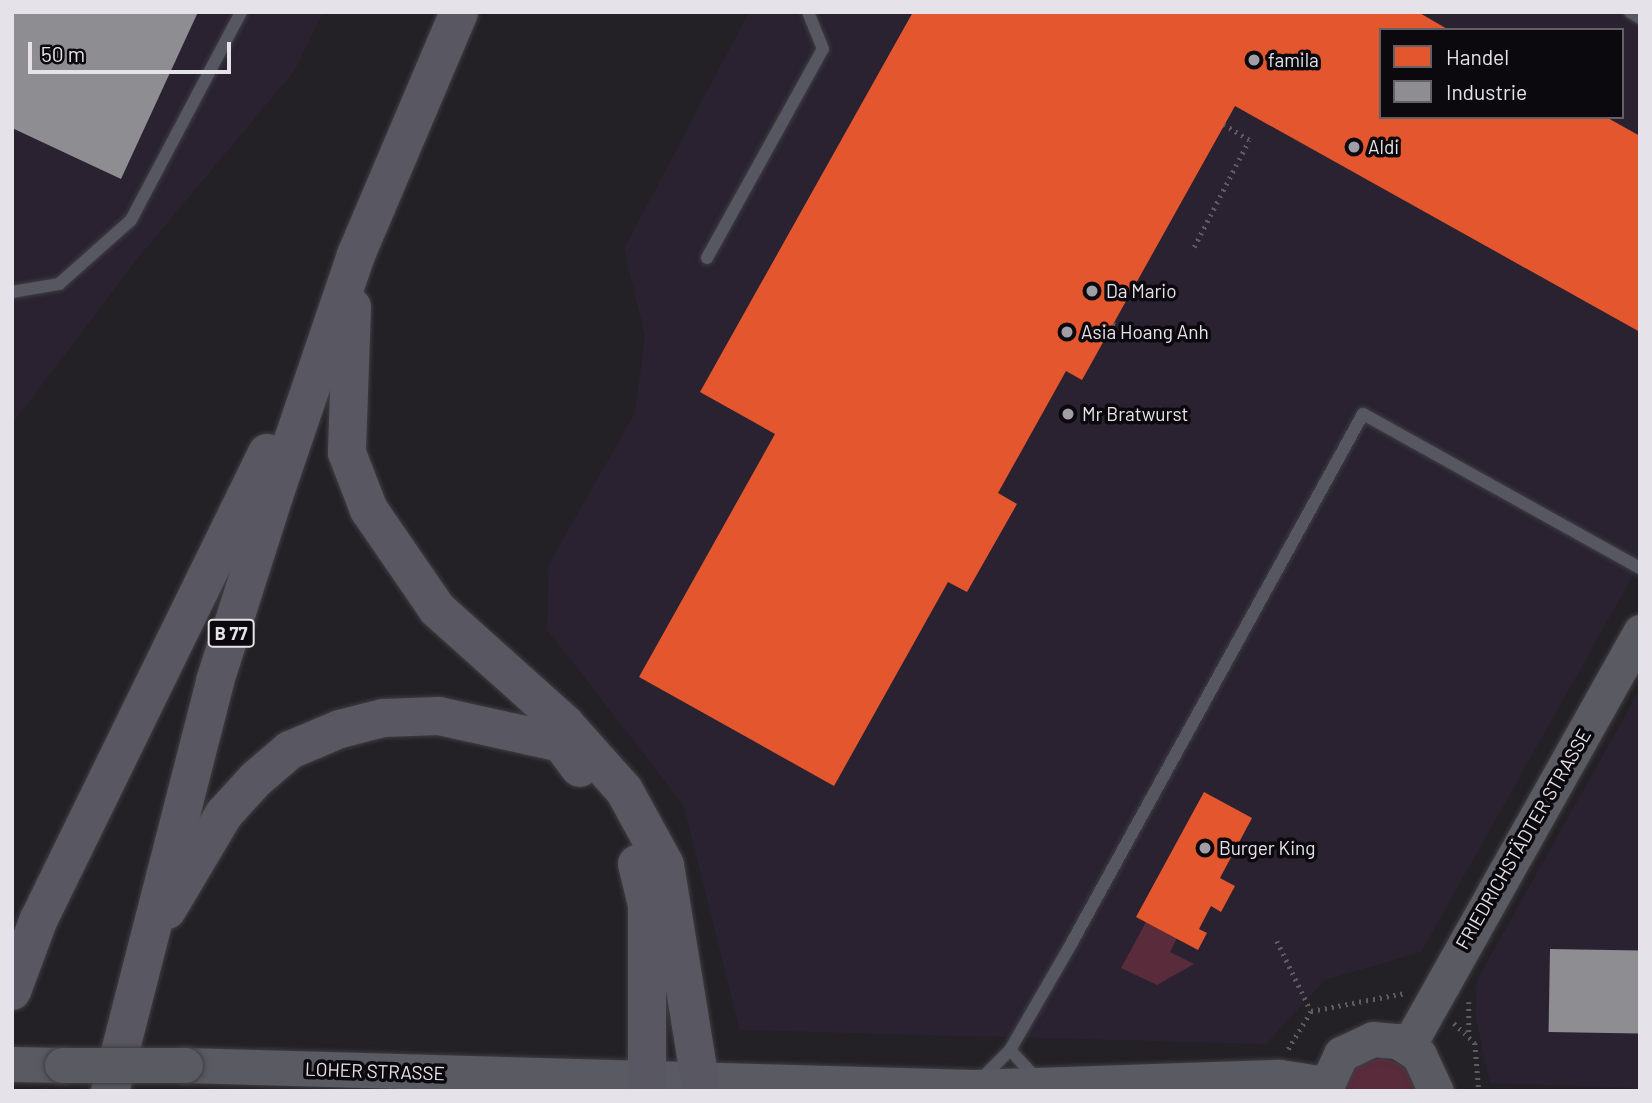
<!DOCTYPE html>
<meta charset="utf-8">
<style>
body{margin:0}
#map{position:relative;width:1652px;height:1103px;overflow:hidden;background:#242126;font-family:Barlow,sans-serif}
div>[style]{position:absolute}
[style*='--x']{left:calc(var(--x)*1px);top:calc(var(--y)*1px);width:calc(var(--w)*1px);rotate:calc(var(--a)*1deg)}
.built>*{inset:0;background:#2a2231}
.green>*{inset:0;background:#5a2b3a}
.shops>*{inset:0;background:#e4572e}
.industry>*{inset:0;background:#8d8d92;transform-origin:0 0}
.path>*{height:4.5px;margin-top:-2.25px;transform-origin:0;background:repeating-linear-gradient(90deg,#5d5c63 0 2px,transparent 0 7px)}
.roads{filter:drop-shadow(0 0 2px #3f3d41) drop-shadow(0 0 2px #3f3d41)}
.lane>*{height:12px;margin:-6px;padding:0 6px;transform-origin:6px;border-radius:6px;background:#575761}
.secondary>*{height:35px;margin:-17.5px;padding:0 17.5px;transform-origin:17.5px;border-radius:17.5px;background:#5a5a63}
.primary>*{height:38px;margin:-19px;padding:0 19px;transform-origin:19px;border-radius:19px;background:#595862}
.bridges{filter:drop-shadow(0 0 2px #3f3d41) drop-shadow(0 0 2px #3f3d41)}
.secondary-bridge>*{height:35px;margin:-17.5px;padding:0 17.5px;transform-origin:17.5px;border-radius:17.5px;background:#5a5a63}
.dots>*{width:19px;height:19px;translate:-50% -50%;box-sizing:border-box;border:4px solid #0c090e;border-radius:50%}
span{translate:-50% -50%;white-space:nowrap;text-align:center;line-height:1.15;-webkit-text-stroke:7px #0c090e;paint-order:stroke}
.shield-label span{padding:2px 5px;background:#0c090e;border:2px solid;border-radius:5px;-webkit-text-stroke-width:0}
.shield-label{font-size:18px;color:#e6e2ea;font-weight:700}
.poi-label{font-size:19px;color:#e6e2ea}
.left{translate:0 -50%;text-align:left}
.street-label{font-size:19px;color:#e6e2ea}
.frame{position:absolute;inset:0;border:14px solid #e6e2ea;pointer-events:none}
.legend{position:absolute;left:1379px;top:28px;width:245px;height:91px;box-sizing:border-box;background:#0c090e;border:2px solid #636066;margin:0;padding:9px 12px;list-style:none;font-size:21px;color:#e6e2ea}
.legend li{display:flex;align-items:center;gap:14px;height:35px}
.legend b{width:35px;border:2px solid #636066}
.scale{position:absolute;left:28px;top:42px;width:203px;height:32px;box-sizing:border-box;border:4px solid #e6e2ea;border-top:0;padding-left:9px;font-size:21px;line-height:24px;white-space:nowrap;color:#e6e2ea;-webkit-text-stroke:5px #0c090e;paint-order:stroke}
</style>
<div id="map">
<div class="built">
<div style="clip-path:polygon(12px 12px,323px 12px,295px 70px,138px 258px,12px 424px)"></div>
<div style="clip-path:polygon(evenodd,749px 12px,1640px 12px,1640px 563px,1421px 952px,1325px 980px,1266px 1044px,740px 1030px,684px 806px,547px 629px,549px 564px,635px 413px,645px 336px,624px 249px,749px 12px,1381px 30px,1622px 30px,1622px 117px,1381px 117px,1381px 30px)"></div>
<div style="clip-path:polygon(1640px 689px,1640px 1088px,1490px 1083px,1476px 1019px,1477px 980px)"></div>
</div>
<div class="green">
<div style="clip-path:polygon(1146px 922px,1177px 938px,1170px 952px,1194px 964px,1157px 985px,1121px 968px)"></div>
<div style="clip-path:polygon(1383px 1057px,1404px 1066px,1417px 1091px,1342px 1091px,1353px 1067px)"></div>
</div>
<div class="shops">
<div style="clip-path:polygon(913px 12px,1418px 12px,1449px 30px,1381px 30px,1381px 117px,1606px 117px,1640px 136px,1640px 332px,1235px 106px,1082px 380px,1066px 371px,998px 493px,1017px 504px,967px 592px,948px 582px,834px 786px,639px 677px,775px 434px,700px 392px)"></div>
<div style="clip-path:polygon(1204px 792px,1252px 818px,1220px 878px,1235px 886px,1221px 912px,1211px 906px,1199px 929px,1207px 933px,1198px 950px,1136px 917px)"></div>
</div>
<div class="industry">
<div style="clip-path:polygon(12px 12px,198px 12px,121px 179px,12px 128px)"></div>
<div style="left:1550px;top:949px;width:90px;height:83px;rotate:1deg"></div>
</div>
<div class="path">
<div style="--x:1194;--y:247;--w:120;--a:-62.8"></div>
<div style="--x:1249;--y:140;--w:29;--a:-149"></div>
<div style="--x:1113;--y:324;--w:31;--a:31"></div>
<div style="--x:1277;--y:941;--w:78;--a:64.1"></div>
<div style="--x:1469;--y:1002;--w:31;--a:90"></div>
<div style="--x:1454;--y:1023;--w:29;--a:44"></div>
<div style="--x:1475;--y:1043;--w:48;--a:85.2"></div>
<div style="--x:1288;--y:1049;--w:44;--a:-58.8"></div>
<div style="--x:1311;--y:1011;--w:96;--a:-10.8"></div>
</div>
<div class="roads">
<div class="lane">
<div style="--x:1630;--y:12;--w:12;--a:31"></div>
<div style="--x:707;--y:258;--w:239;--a:-61"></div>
<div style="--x:823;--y:49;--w:40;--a:-112"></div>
<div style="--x:12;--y:292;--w:48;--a:-9.7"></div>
<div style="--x:59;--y:284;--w:96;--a:-41.6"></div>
<div style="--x:131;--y:220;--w:235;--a:-62.1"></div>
<div style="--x:1010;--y:1050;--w:37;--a:47"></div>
<div style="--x:981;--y:1079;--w:41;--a:-45"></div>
<div style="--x:1010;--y:1050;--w:120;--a:-60"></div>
<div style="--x:1070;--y:946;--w:607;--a:-61.16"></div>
<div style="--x:1363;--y:414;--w:317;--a:29.1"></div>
</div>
<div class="secondary">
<div style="--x:1408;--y:1046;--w:475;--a:-60.7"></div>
<div style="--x:12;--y:1064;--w:50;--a:1.1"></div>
<div style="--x:185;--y:1065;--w:789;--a:1.6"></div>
<div style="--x:974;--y:1087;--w:306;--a:-1.9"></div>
<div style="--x:1280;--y:1077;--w:46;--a:8.8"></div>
<div style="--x:1324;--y:1091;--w:41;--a:-65.3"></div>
<div style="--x:1341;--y:1054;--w:35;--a:-25"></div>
<div style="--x:1373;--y:1039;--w:24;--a:5"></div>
<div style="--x:1397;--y:1041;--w:26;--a:32"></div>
<div style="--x:1419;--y:1055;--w:40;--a:65"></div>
</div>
<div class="primary">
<div style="--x:352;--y:307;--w:146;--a:92"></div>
<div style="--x:347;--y:453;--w:61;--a:68.9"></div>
<div style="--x:369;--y:510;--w:120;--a:55.5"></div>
<div style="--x:437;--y:609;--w:171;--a:41.9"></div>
<div style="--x:564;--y:723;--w:90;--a:48.2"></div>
<div style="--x:624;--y:790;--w:85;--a:61.3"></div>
<div style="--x:665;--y:865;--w:220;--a:80.8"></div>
<div style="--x:637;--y:864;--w:42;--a:76.3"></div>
<div style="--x:647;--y:905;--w:174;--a:90"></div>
<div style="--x:167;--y:910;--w:112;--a:-59.3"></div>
<div style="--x:224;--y:814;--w:47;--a:-47.6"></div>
<div style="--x:256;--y:779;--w:45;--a:-40.5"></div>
<div style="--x:290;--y:750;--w:54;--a:-22.8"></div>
<div style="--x:340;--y:729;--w:44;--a:-14.3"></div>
<div style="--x:383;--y:718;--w:56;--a:-2"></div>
<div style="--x:439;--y:716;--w:125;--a:12.5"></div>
<div style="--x:561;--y:743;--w:31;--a:53"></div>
<div style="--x:12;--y:991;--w:75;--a:-69.6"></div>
<div style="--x:38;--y:921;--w:521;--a:-63.93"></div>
<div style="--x:110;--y:1091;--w:423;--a:-75.6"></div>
<div style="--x:215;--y:681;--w:194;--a:-72.3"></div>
<div style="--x:274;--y:496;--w:255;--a:-71.2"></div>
<div style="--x:356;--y:255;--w:264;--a:-67"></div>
</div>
</div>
<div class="bridges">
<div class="secondary-bridge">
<div style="--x:62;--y:1065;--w:123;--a:0"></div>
</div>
</div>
<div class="dots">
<div style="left:1254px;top:60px;background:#a29ea5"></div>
<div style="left:1354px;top:147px;background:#a29ea5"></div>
<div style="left:1092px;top:291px;background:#a29ea5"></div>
<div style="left:1067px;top:332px;background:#a29ea5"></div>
<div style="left:1068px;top:414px;background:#a29ea5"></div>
<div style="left:1205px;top:848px;background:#a29ea5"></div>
</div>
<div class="shield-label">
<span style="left:231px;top:633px">B 77</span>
</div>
<div class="poi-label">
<span class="left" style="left:1268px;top:60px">famila</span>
<span class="left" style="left:1368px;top:147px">Aldi</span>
<span class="left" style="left:1106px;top:291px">Da Mario</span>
<span class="left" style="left:1081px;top:332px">Asia Hoang Anh</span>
<span class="left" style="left:1082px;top:414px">Mr Bratwurst</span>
<span class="left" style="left:1219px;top:848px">Burger King</span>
</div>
<div class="street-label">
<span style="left:1523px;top:839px;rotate:-60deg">FRIEDRICHSTÄDTER STRASSE</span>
<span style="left:375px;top:1071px;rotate:2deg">LOHER STRASSE</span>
</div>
<div class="frame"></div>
<ul class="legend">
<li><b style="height:19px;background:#e4572e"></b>Handel</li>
<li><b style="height:19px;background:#8d8d92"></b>Industrie</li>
</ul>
<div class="scale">50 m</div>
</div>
